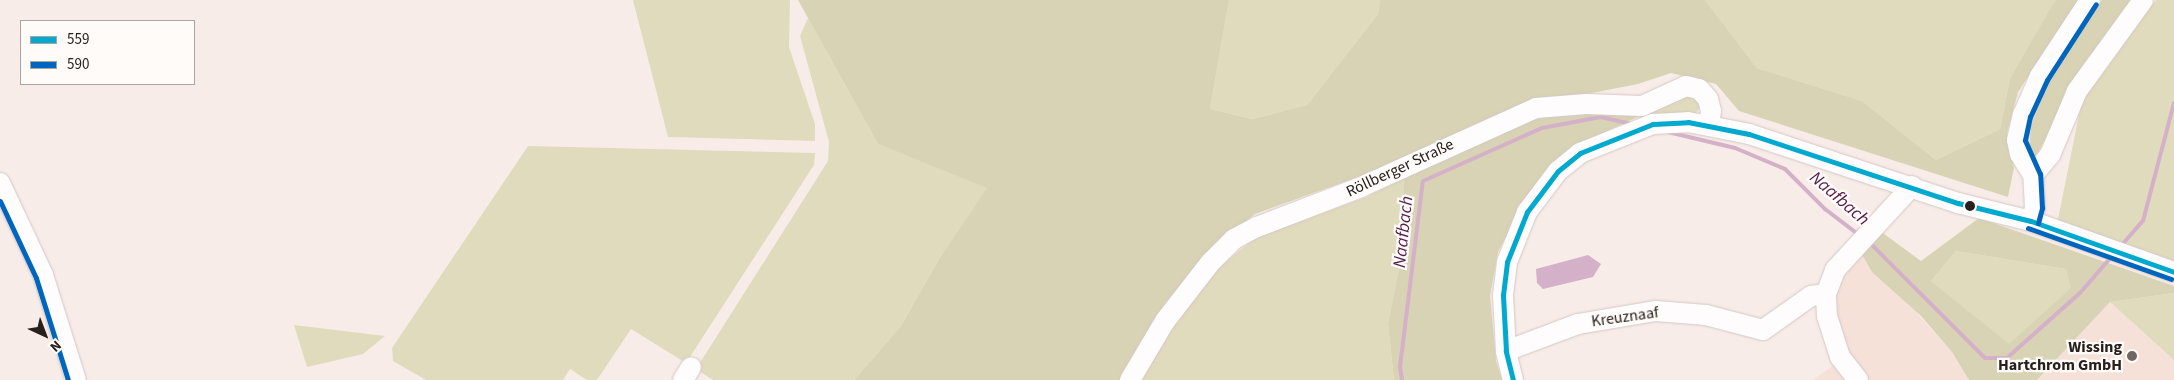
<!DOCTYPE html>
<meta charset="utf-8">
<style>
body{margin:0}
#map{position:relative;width:2174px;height:380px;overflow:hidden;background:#f8ece8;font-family:"Source Sans 3",sans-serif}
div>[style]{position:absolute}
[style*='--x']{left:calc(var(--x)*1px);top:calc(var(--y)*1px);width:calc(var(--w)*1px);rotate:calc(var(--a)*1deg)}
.built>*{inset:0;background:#f6e1d9}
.green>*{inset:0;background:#e0dbbd}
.forest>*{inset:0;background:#d8d3b4}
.water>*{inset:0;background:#d4b1c8}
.stream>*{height:4px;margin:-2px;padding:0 2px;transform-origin:2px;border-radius:2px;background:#d4b1c8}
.roads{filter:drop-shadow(0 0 1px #d2c8c5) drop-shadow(0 0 1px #d2c8c5)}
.minor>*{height:20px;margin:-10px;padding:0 10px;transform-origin:10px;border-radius:10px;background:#fefcfc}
.bus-1>*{height:5px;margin:-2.5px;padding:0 2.5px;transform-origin:2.5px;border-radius:2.5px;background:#00a9ce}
.bus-2>*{height:5px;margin:-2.5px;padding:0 2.5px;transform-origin:2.5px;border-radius:2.5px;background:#0065bd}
.dots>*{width:14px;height:14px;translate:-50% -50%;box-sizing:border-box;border:2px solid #fffbf9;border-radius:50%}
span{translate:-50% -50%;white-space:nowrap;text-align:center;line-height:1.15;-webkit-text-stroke:4.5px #fffbf9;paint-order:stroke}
.street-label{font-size:16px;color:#27201d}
.poi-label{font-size:16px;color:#27201d;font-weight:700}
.right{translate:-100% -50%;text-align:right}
.water-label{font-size:18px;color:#531e4b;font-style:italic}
.legend{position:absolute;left:20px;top:20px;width:175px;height:65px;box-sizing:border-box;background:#fffbf9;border:1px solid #a9a3a1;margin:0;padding:6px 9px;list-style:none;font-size:15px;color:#27201d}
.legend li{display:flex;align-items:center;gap:10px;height:25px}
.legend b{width:25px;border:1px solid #a9a3a1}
.north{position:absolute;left:20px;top:310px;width:50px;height:50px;-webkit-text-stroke:4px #fffbf9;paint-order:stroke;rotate:137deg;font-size:14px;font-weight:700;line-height:20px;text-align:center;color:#27201d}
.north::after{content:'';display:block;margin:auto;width:18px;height:22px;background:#27201d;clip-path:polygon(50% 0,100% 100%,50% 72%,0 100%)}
</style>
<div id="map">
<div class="built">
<div style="clip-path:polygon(1859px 249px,1952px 352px,1969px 380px,1859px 380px,1833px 337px,1835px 270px)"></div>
<div style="clip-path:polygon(2110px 302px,2174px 360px,2174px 380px,2037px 380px)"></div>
<div style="clip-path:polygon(1835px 363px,1856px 380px,1813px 380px,1831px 367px)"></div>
</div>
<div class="green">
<div style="clip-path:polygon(633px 0,790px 0,789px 47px,815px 124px,815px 141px,668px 137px)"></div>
<div style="clip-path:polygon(1229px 0,1380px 0,1378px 14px,1307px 105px,1252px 119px,1210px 109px)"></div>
<div style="clip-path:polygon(1705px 0,2056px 0,2010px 78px,2000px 129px,1936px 160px,1862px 101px,1757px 68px)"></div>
<div style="clip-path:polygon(2156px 0,2174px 0,2174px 263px,2057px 224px,2084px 90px)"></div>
<div style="clip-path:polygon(808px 18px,878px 144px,988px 187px,939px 259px,901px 326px,854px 380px,713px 380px,696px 369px,828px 161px,829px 142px,800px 36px)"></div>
<div style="clip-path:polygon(1687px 93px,1703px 102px,1695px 115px,1637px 117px,1634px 112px)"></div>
<div style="clip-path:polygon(528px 146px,815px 153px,814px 165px,686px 363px,631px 329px,597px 380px,587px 380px,570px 369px,563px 380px,426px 380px,393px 361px,392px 348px)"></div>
<div style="clip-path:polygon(1404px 176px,1400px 262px,1388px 324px,1394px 380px,1141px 380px,1173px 325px,1217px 269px,1256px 237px,1367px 197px)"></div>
<div style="clip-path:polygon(1956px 251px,2066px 269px,2072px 288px,2009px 345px,1931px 281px)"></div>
<div style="clip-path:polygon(2174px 293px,2174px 360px,2110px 302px)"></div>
<div style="clip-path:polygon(294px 325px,385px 336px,363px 354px,307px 367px)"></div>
</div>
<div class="forest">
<div style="clip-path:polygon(798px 0,1229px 0,1210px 109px,1252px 119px,1307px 105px,1378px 14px,1380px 0,1705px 0,1757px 68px,1862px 101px,1936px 160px,2000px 129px,2010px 78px,2052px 6px,2056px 0,2079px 0,2018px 92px,2007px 133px,2014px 168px,2008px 197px,1739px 111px,1716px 84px,1671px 73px,1638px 84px,1525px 106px,1377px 170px,1255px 214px,1224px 240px,1120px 380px,854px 380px,901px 326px,939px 259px,987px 188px,878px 144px)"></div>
<div style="clip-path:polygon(2102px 0,2134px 0,2082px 66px,2036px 157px,2029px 152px,2031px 126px,2049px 80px)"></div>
<div style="clip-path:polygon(1557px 110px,1634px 112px,1637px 117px,1578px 145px,1522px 206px,1498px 252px,1490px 296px,1496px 361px,1502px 380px,1394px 380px,1388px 324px,1400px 262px,1404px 176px,1445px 154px)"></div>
<div style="clip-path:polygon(evenodd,1979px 218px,2174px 286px,2174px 293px,2110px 302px,2037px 380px,1969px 380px,1952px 352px,1921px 316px,1872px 272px,1859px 249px,1880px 231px,1921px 261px,1979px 218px,1956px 251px,2066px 269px,2071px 288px,2009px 344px,1931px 281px,1956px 251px)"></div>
</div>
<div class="water">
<div style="clip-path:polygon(1588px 255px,1601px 264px,1593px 277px,1543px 289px,1537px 283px,1536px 269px)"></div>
</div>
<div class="stream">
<div style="--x:1668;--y:132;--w:69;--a:13.4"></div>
<div style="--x:1735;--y:148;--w:54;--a:22.8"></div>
<div style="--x:1785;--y:169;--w:57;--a:45"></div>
<div style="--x:1825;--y:209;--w:43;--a:37.4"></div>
<div style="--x:1869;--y:242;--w:164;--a:45"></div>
<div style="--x:1985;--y:358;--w:22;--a:0"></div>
<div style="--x:2007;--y:358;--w:98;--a:-41.7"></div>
<div style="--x:2080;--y:293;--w:49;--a:-49.1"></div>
<div style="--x:2120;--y:247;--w:35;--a:-49"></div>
<div style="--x:2143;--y:221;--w:122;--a:-75.3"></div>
<div style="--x:1402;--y:380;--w:13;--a:-99"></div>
<div style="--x:1400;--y:367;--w:187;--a:-83"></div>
<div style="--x:1423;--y:181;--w:130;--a:-24"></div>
<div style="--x:1542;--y:128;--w:60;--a:-10.6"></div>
<div style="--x:1601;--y:117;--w:32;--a:13"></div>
</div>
<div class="roads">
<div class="minor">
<div style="--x:2033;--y:175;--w:26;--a:-50"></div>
<div style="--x:2050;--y:155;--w:69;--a:-67.1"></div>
<div style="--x:2077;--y:91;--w:112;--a:-54"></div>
<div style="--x:0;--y:183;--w:102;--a:64.9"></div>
<div style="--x:43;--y:275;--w:110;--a:72.6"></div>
<div style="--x:2031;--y:221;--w:14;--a:-73"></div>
<div style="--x:2035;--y:208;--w:33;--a:-93"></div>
<div style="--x:2033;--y:175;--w:25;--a:-122"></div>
<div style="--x:2020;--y:154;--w:14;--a:-102"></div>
<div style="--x:2017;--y:140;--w:26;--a:-77"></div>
<div style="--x:2023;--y:115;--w:43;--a:-66.4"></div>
<div style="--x:2040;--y:76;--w:91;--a:-56.7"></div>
<div style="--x:1506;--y:351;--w:77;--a:-20.6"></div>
<div style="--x:1578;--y:324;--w:79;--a:-9.5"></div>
<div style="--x:1656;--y:311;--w:50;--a:4.6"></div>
<div style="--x:1706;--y:315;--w:59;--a:14.7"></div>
<div style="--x:1763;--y:330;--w:59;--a:-35.3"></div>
<div style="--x:1811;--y:296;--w:15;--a:-8"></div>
<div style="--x:683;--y:380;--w:15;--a:-58"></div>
<div style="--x:1130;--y:380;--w:69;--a:-59.3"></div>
<div style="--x:1165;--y:321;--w:73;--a:-52.2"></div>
<div style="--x:1210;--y:263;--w:34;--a:-45"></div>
<div style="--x:1234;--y:239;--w:26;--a:-28"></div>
<div style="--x:1257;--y:227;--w:111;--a:-21"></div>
<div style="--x:1361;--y:187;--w:192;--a:-24.3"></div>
<div style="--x:1536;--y:108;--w:50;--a:-4.6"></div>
<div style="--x:1586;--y:104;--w:56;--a:2"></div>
<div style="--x:1642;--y:106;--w:48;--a:-24.4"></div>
<div style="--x:1686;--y:86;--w:13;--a:13"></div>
<div style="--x:1699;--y:89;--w:13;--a:48"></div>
<div style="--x:1708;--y:99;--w:12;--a:76"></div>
<div style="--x:1711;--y:111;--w:14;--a:98"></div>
<div style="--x:1513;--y:380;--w:30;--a:-104"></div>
<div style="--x:1506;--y:351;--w:56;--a:-93.1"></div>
<div style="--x:1503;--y:295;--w:33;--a:-83"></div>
<div style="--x:1507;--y:262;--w:54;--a:-68.2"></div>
<div style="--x:1527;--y:212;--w:51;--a:-52.9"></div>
<div style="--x:1558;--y:171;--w:28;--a:-39"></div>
<div style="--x:1580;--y:153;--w:79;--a:-21.7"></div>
<div style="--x:1653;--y:124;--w:35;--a:-3"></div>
<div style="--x:1688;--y:122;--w:62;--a:11.1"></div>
<div style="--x:1749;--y:134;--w:220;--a:18.3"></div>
<div style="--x:1958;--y:203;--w:75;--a:13.9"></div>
<div style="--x:2031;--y:221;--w:152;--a:19.6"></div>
<div style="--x:1858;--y:380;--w:29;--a:-128"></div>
<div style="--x:1840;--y:357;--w:43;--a:-107.6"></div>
<div style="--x:1827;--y:316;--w:22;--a:-93"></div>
<div style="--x:1826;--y:294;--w:26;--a:-69"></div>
<div style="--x:1835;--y:270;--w:114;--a:-47.5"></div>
</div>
</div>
<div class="bus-1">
<div style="--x:1513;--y:380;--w:30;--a:-104"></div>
<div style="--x:1506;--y:351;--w:56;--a:-93.1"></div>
<div style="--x:1503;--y:295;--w:33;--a:-83"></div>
<div style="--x:1507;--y:262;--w:54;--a:-68.2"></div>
<div style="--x:1527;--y:212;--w:51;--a:-52.9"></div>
<div style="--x:1558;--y:171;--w:28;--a:-39"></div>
<div style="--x:1580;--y:153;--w:79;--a:-21.7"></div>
<div style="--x:1653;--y:124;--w:35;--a:-3"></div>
<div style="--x:1688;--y:122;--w:62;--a:11.1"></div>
<div style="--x:1749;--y:134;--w:220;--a:18.3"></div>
<div style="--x:1958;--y:203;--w:75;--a:13.9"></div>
<div style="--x:2031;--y:221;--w:152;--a:19.6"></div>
</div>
<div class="bus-2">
<div style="--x:0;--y:201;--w:85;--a:64.9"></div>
<div style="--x:36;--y:278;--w:107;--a:72.6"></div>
<div style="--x:2038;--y:223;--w:16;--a:-75"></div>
<div style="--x:2042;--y:208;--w:34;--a:-93"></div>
<div style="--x:2040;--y:174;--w:37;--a:-114"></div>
<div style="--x:2025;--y:140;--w:24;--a:-78"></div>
<div style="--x:2030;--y:117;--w:41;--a:-65.3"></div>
<div style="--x:2047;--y:80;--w:90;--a:-57.2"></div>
<div style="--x:2028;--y:228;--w:152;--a:19.6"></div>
</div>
<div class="dots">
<div style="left:1970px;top:206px;background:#27201d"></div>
<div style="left:2132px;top:356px;background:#706764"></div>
</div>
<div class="street-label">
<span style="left:1400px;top:168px;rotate:-25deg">Röllberger Straße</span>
<span style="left:1625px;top:317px;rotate:-8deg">Kreuznaaf</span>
</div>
<div class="poi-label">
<span class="right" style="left:2122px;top:356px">Wissing<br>Hartchrom GmbH</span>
</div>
<div class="water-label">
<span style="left:1839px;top:199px;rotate:41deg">Naafbach</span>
<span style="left:1404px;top:232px;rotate:-84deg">Naafbach</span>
</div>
<ul class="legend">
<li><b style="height:6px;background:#00a9ce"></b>559</li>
<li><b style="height:6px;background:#0065bd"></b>590</li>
</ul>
<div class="north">N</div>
</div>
